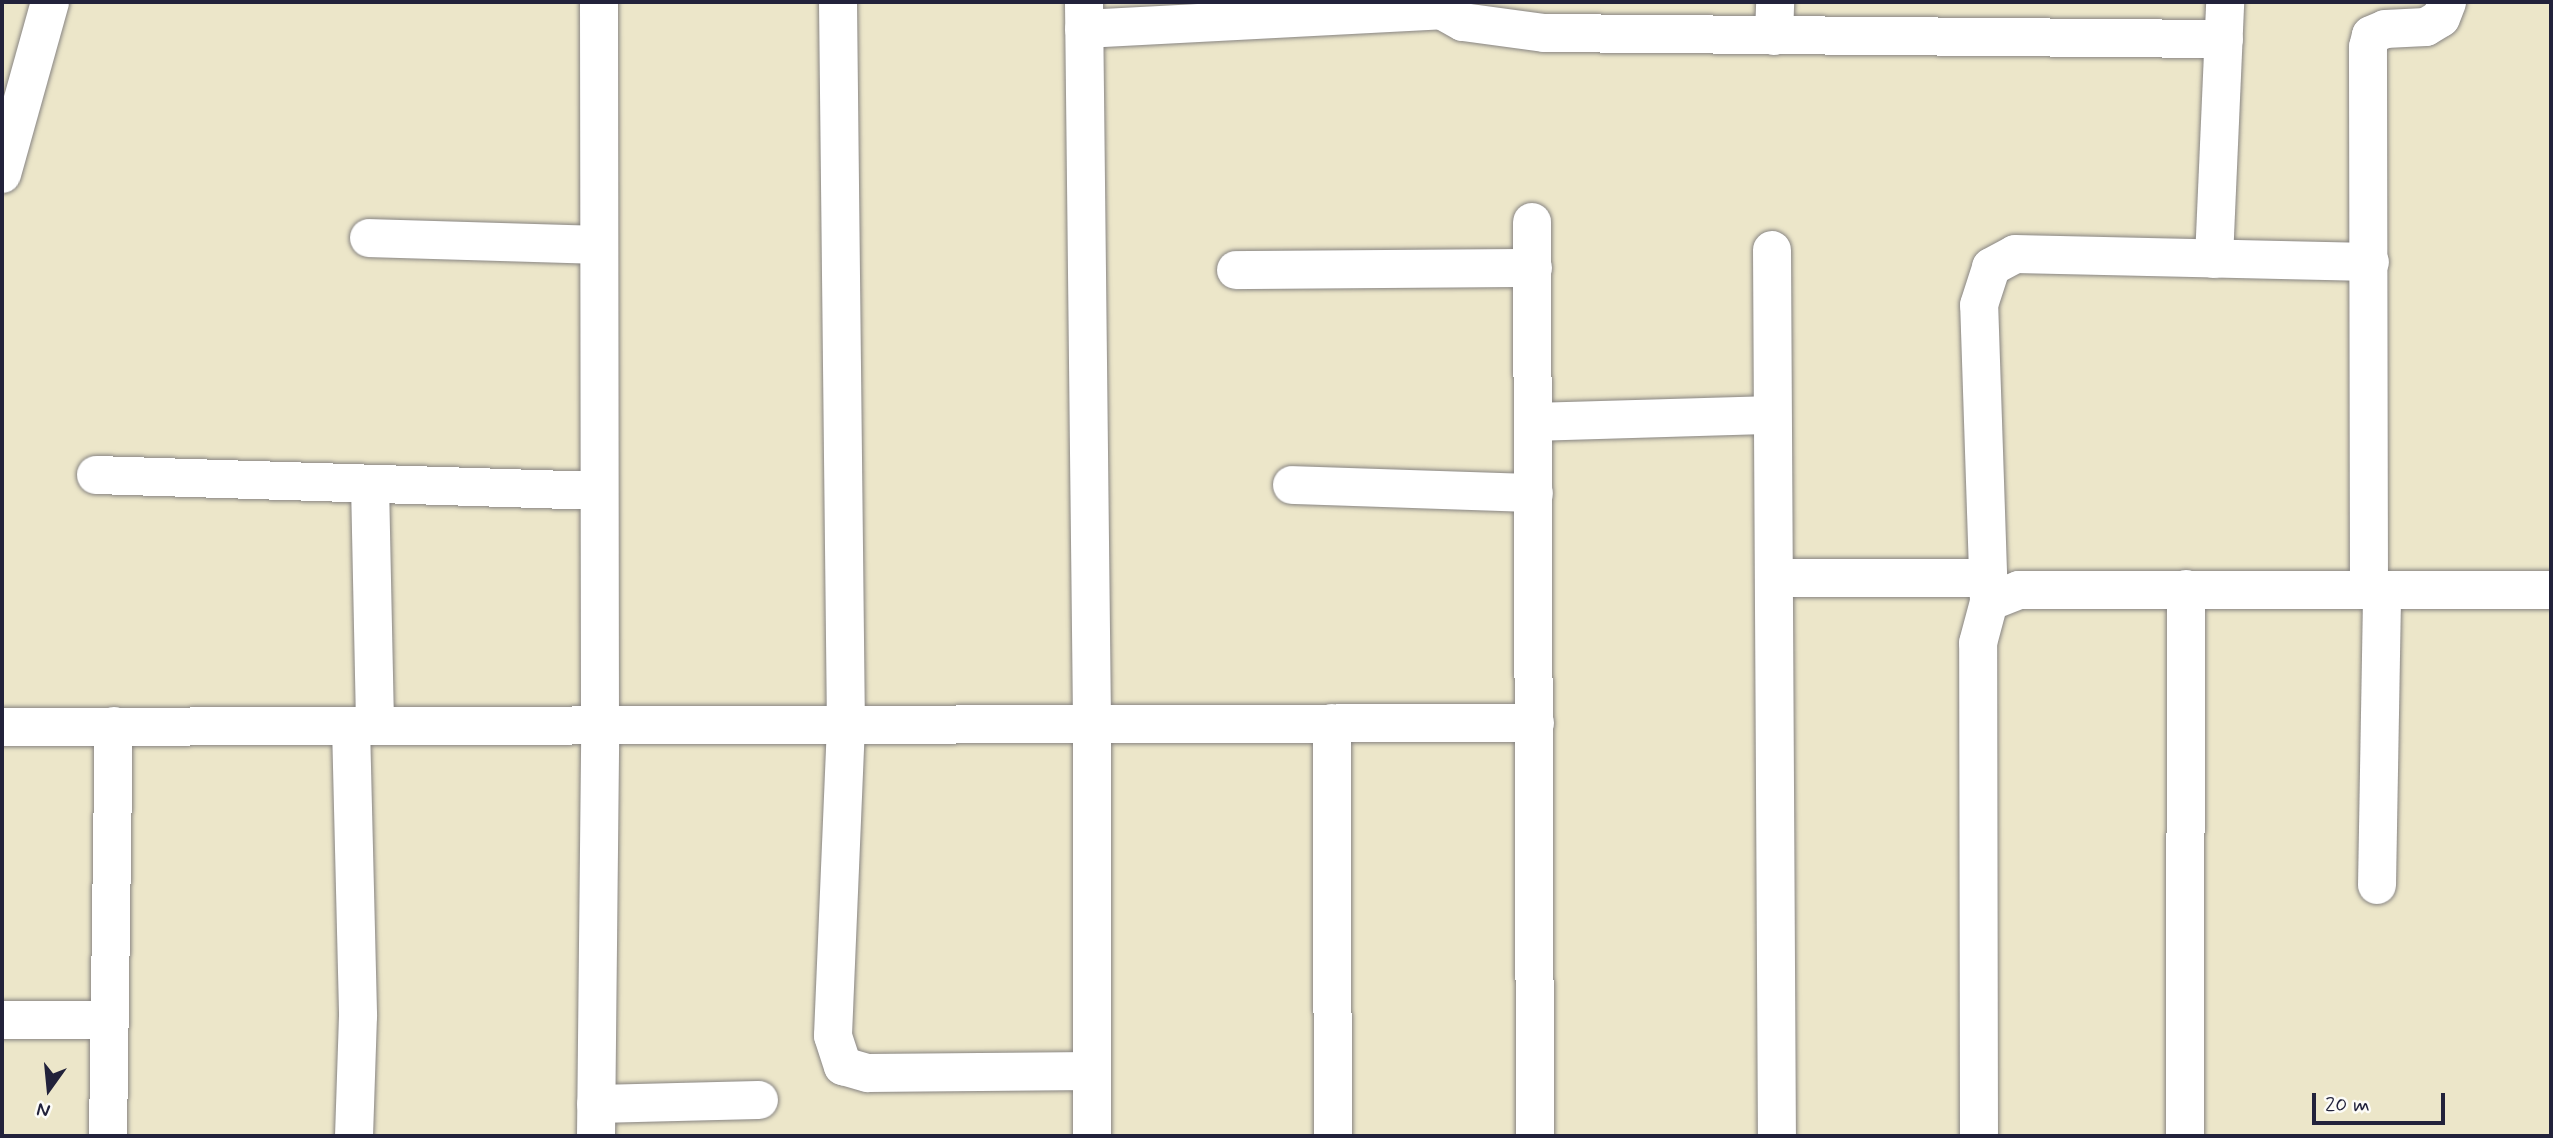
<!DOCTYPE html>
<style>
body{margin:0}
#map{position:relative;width:2553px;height:1138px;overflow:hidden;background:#ece6c9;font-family:Mynerve,sans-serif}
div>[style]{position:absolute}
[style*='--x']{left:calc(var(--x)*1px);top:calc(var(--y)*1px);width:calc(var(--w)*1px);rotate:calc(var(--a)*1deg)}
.roads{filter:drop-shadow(0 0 2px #878482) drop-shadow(0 0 2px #878482)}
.minor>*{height:38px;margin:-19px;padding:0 19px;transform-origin:19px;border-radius:19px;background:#fff}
span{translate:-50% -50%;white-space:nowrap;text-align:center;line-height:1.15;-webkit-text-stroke:6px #fdfcf7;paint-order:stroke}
.frame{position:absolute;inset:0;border:4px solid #22223b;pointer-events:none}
.north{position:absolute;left:14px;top:1054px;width:70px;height:70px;-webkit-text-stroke:5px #fdfcf7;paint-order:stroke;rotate:195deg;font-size:19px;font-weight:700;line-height:28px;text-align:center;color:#22223b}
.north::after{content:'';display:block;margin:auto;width:24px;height:32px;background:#22223b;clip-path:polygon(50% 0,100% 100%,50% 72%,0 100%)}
.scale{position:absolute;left:2312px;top:1093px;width:133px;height:32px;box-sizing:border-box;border:4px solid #22223b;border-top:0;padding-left:9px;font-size:21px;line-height:24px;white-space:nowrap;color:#22223b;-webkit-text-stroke:5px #fdfcf7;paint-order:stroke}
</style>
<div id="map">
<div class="roads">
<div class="minor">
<div style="--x:838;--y:2;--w:723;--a:89.37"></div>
<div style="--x:846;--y:725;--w:311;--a:92.4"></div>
<div style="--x:833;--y:1036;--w:32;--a:72"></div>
<div style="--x:843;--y:1066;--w:26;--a:16"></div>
<div style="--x:868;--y:1073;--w:224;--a:-0.5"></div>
<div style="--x:1084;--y:4;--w:720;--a:89.36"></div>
<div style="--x:1092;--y:724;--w:412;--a:90"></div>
<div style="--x:1084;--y:29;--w:358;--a:-3"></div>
<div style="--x:1441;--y:10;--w:25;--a:29"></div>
<div style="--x:1463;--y:22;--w:82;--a:7.7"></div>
<div style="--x:1544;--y:33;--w:680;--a:0.51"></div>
<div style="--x:1774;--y:36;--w:34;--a:-88"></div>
<div style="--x:2;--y:174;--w:179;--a:-74.4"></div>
<div style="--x:1532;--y:222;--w:914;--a:89.81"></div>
<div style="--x:369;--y:238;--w:230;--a:1.7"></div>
<div style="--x:1772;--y:250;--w:886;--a:89.68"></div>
<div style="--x:2214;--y:259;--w:257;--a:-87.5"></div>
<div style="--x:1236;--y:270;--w:297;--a:-0.4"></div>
<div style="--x:1534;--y:422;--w:238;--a:-1.7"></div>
<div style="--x:96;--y:475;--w:503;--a:1.82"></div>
<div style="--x:370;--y:484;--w:242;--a:88.8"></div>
<div style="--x:1292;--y:485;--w:242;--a:1.9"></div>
<div style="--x:1774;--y:578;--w:214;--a:0"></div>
<div style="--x:2369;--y:589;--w:542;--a:-90.11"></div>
<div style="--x:2368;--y:47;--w:12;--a:-76"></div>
<div style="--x:2371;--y:35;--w:15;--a:-23"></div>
<div style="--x:2385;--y:29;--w:41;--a:-2.8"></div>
<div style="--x:2426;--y:27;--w:17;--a:-31"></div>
<div style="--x:2441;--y:18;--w:17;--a:-69"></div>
<div style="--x:1989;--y:602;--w:32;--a:-22"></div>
<div style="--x:2019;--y:590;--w:532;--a:0"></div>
<div style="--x:1332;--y:723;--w:413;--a:89.9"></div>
<div style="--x:351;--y:726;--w:290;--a:88.6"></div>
<div style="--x:358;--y:1016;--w:120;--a:91.9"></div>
<div style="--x:2;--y:727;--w:1533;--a:-0.15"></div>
<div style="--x:2377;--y:885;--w:295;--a:-89"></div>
<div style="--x:2;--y:1020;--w:108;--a:0"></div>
<div style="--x:596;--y:1104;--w:163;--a:-1.4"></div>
<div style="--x:108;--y:1136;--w:410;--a:-89.2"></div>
<div style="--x:596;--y:1136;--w:411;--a:-89.4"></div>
<div style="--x:600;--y:725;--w:723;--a:-90.08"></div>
<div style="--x:1979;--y:1136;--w:493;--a:-90.1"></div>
<div style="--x:1978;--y:643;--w:42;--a:-75"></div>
<div style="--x:1989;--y:602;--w:297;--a:-91.9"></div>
<div style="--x:1979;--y:305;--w:40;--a:-72"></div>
<div style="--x:1991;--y:267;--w:27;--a:-28"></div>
<div style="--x:2015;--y:254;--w:355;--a:1.3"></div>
<div style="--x:2185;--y:1136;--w:547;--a:-89.9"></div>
</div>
</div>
<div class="frame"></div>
<div class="north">N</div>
<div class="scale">20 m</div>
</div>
